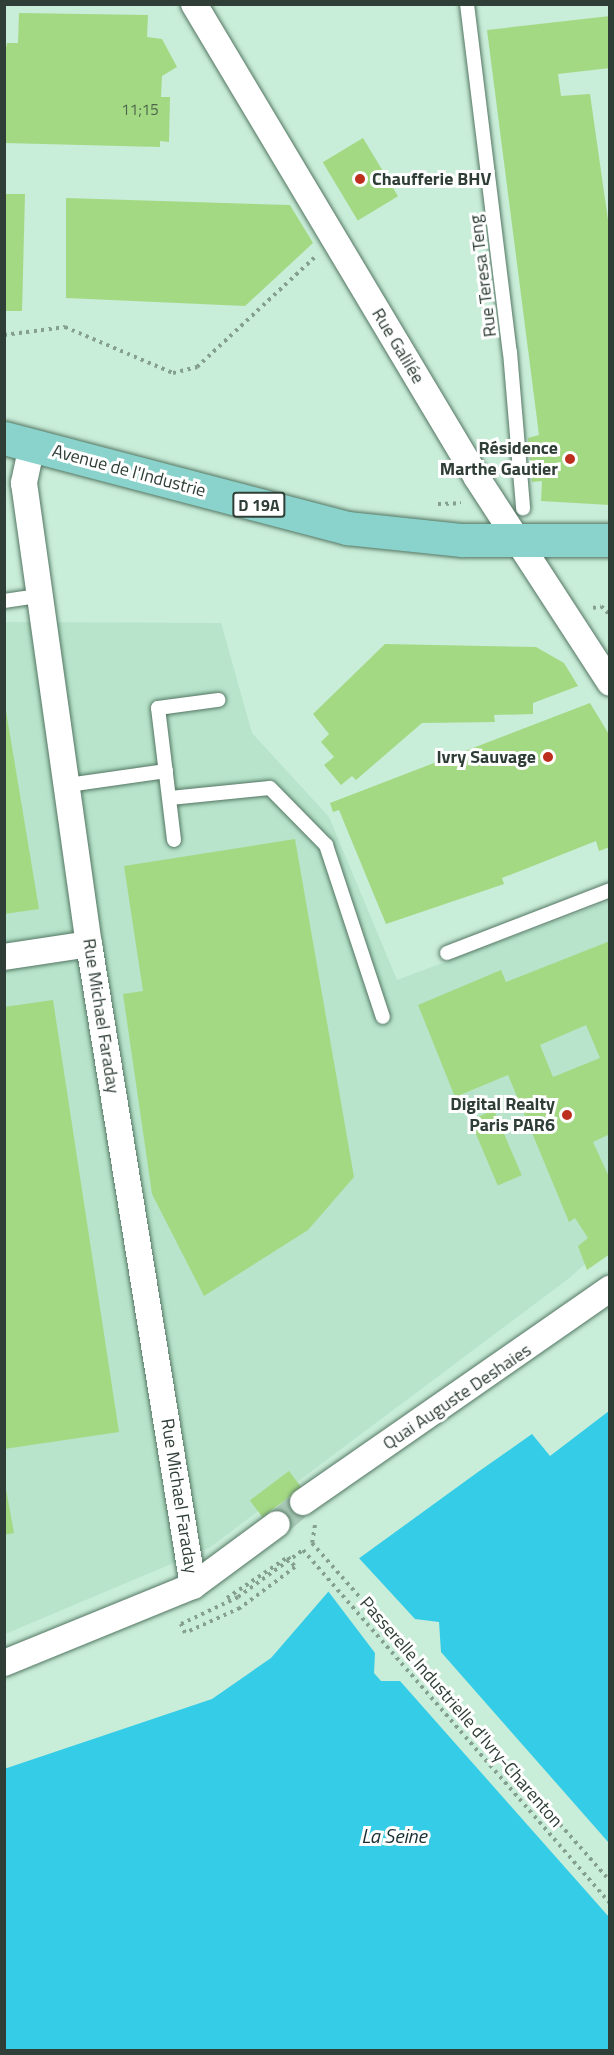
<!DOCTYPE html>
<meta charset="utf-8">
<style>
body{margin:0}
#map{position:relative;width:614px;height:2055px;overflow:hidden;background:#c8edd8;font-family:"Titillium Web",sans-serif}
div>[style]{position:absolute}
[style*='--x']{left:calc(var(--x)*1px);top:calc(var(--y)*1px);width:calc(var(--w)*1px);rotate:calc(var(--a)*1deg)}
.built>*{inset:0;background:#b7e4cb}
.water>*{inset:0;background:#35cce7}
.pier>*{inset:0;background:#c8edd8}
.building>*{inset:0;background:#a4d984;transform-origin:0 0}
.street-tunnel>*{height:26px;margin-top:-13px;transform-origin:0;background:repeating-linear-gradient(90deg,#a9cab8 0 26px,transparent 0 39px)}
.path>*{height:4px;margin-top:-2px;transform-origin:0;background:repeating-linear-gradient(90deg,#85a091 0 3px,transparent 0 7.5px)}
.roads{filter:drop-shadow(0 0 2px #547663) drop-shadow(0 0 2px #547663)}
.lane>*{height:14px;margin:-7px;padding:0 7px;transform-origin:7px;border-radius:7px;background:#fff}
.street>*{height:26px;margin:-13px;padding:0 13px;transform-origin:13px;border-radius:13px;background:#fff}
.primary>*{height:33px;margin:-16.5px;padding:0 16.5px;transform-origin:16.5px;border-radius:16.5px;background:#89d3cc}
.path-bridge>*{height:4px;margin-top:-2px;transform-origin:0;background:repeating-linear-gradient(90deg,#85a091 0 3px,transparent 0 7.5px)}
.dots>*{width:16px;height:16px;translate:-50% -50%;box-sizing:border-box;border:3px solid #fff;border-radius:50%}
span{translate:-50% -50%;white-space:nowrap;text-align:center;line-height:1.15;-webkit-text-stroke:6px #fff;paint-order:stroke}
.number-label{font-size:15px;color:#4c654a}
.number-label span{-webkit-text-stroke-width:0}
.shield-label span{padding:2px 4px;background:#fff;border:2px solid;border-radius:4px;-webkit-text-stroke-width:0}
.shield-label{font-size:16px;color:#2f3e36;font-weight:700}
.poi-label{font-size:18px;color:#2f3e36;font-weight:700}
.left{translate:0 -50%;text-align:left}
.right{translate:-100% -50%;text-align:right}
.street-label{font-size:18px;color:#2f3e36}
.water-label{font-size:20px;color:#172f34;font-style:italic}
.frame{position:absolute;inset:0;border:6px solid #2f3e36;pointer-events:none}
</style>
<div id="map">
<div class="built">
<div style="clip-path:polygon(4px 622px,221px 623px,252px 733px,329px 817px,397px 980px,610px 901px,609px 1243px,568px 1279px,209px 1548px,5px 1634px)"></div>
</div>
<div class="water">
<div style="clip-path:polygon(609px 1411px,609px 2050px,5px 2050px,4px 1769px,212px 1699px,271px 1658px,354px 1562px,478px 1472px,532px 1434px,550px 1456px)"></div>
</div>
<div class="pier">
<div style="clip-path:polygon(357px 1556px,415px 1619px,439px 1622px,441px 1652px,609px 1843px,609px 1917px,400px 1681px,381px 1681px,374px 1673px,375px 1653px,328px 1591px)"></div>
</div>
<div class="building">
<div style="clip-path:polygon(19px 13px,148px 15px,147px 37px,162px 39px,177px 67px,162px 76px,161px 97px,170px 97px,169px 142px,160px 141px,160px 147px,4px 143px,4px 58px,7px 43px,18px 43px)"></div>
<div style="clip-path:polygon(610px 16px,610px 68px,558px 74px,561px 96px,590px 94px,610px 234px,610px 505px,541px 501px,542px 481px,532px 482px,528px 438px,539px 435px,487px 30px)"></div>
<div style="left:363px;top:138px;width:68px;height:47px;rotate:59deg"></div>
<div style="clip-path:polygon(4px 194px,25px 194px,22px 311px,4px 311px)"></div>
<div style="clip-path:polygon(66px 198px,290px 205px,313px 243px,245px 306px,66px 298px)"></div>
<div style="clip-path:polygon(385px 644px,536px 647px,564px 663px,578px 686px,533px 703px,533px 714px,494px 715px,495px 722px,422px 723px,356px 780px,352px 776px,341px 785px,324px 765px,334px 757px,321px 742px,329px 734px,313px 714px)"></div>
<div style="clip-path:polygon(4px 699px,39px 909px,4px 914px)"></div>
<div style="clip-path:polygon(590px 703px,610px 736px,610px 847px,599px 851px,596px 841px,502px 878px,504px 884px,386px 924px,339px 810px,333px 812px,330px 803px)"></div>
<div style="clip-path:polygon(295px 839px,354px 1177px,308px 1230px,204px 1296px,152px 1194px,123px 994px,143px 991px,124px 866px)"></div>
<div style="clip-path:polygon(evenodd,610px 941px,610px 1134px,593px 1142px,610px 1179px,610px 1254px,587px 1270px,578px 1246px,588px 1238px,575px 1218px,569px 1222px,508px 1075px,455px 1097px,418px 1005px,501px 970px,506px 982px,610px 941px,586px 1025px,600px 1058px,553px 1077px,540px 1045px,586px 1025px)"></div>
<div style="clip-path:polygon(53px 1000px,119px 1432px,4px 1449px,4px 1007px)"></div>
<div style="left:494px;top:1110px;width:71px;height:26px;rotate:67deg"></div>
<div style="left:289px;top:1471px;width:21px;height:49px;rotate:53deg"></div>
<div style="clip-path:polygon(4px 1478px,14px 1533px,4px 1535px)"></div>
</div>
<div class="street-tunnel">
<div style="--x:277;--y:1524;--w:34;--a:-40"></div>
</div>
<div class="path">
<div style="--x:4;--y:335;--w:62;--a:-7.5"></div>
<div style="--x:65;--y:327;--w:117;--a:23.1"></div>
<div style="--x:173;--y:373;--w:25;--a:-14"></div>
<div style="--x:197;--y:367;--w:161;--a:-43"></div>
<div style="--x:438;--y:504;--w:23;--a:-2"></div>
<div style="--x:593;--y:608;--w:8;--a:-14"></div>
<div style="--x:601;--y:606;--w:13;--a:45"></div>
<div style="--x:315;--y:1525;--w:18;--a:99"></div>
<div style="--x:312;--y:1543;--w:451;--a:48.6"></div>
<div style="--x:303;--y:1550;--w:468;--a:49"></div>
<div style="--x:227;--y:1598;--w:73;--a:-33.9"></div>
<div style="--x:288;--y:1557;--w:12;--a:55"></div>
</div>
<div class="roads">
<div class="lane">
<div style="--x:467;--y:4;--w:351;--a:83"></div>
<div style="--x:510;--y:352;--w:157;--a:85.2"></div>
<div style="--x:4;--y:601;--w:40;--a:-8.5"></div>
<div style="--x:68;--y:785;--w:99;--a:-8.1"></div>
<div style="--x:170;--y:798;--w:100;--a:-5.7"></div>
<div style="--x:270;--y:788;--w:80;--a:45.5"></div>
<div style="--x:326;--y:845;--w:181;--a:71.7"></div>
<div style="--x:174;--y:840;--w:133;--a:-96.9"></div>
<div style="--x:158;--y:708;--w:61;--a:-7.6"></div>
<div style="--x:447;--y:953;--w:175;--a:-21.1"></div>
</div>
<div class="street">
<div style="--x:194;--y:4;--w:552;--a:59.16"></div>
<div style="--x:477;--y:478;--w:244;--a:57"></div>
<div style="--x:32;--y:445;--w:39;--a:102"></div>
<div style="--x:24;--y:483;--w:466;--a:82"></div>
<div style="--x:89;--y:944;--w:650;--a:80.8"></div>
<div style="--x:4;--y:957;--w:86;--a:-8.7"></div>
<div style="--x:303;--y:1502;--w:374;--a:-34.8"></div>
<div style="--x:4;--y:1663;--w:204;--a:-22.2"></div>
<div style="--x:193;--y:1586;--w:104;--a:-36.4"></div>
</div>
<div class="primary">
<div style="--x:4;--y:438;--w:355;--a:14.7"></div>
<div style="--x:347;--y:528;--w:116;--a:6"></div>
<div style="--x:462;--y:540;--w:148;--a:0"></div>
</div>
</div>
<div class="path-bridge">
<div style="--x:295;--y:1567;--w:69;--a:143.3"></div>
<div style="--x:240;--y:1608;--w:60;--a:155.6"></div>
<div style="--x:185;--y:1633;--w:10;--a:-114"></div>
<div style="--x:181;--y:1624;--w:63;--a:-25.3"></div>
<div style="--x:238;--y:1597;--w:80;--a:-35.9"></div>
</div>
<div class="dots">
<div style="left:360px;top:179px;background:#bc2f1e"></div>
<div style="left:570px;top:459px;background:#bc2f1e"></div>
<div style="left:548px;top:757px;background:#bc2f1e"></div>
<div style="left:567px;top:1115px;background:#bc2f1e"></div>
</div>
<div class="number-label">
<span style="left:140px;top:110px">11;15</span>
</div>
<div class="shield-label">
<span style="left:259px;top:505px">D 19A</span>
</div>
<div class="poi-label">
<span class="left" style="left:372px;top:179px">Chaufferie BHV</span>
<span class="right" style="left:558px;top:459px">Résidence<br>Marthe Gautier</span>
<span class="right" style="left:536px;top:757px">Ivry Sauvage</span>
<span class="right" style="left:555px;top:1115px">Digital Realty<br>Paris PAR6</span>
</div>
<div class="street-label">
<span style="left:483px;top:276px;rotate:-97deg">Rue Teresa Teng</span>
<span style="left:398px;top:346px;rotate:59deg">Rue Galilée</span>
<span style="left:129px;top:471px;rotate:15deg">Avenue de l'Industrie</span>
<span style="left:101px;top:1016px;rotate:81deg">Rue Michael Faraday</span>
<span style="left:457px;top:1397px;rotate:-34deg">Quai Auguste Deshaies</span>
<span style="left:179px;top:1496px;rotate:81deg">Rue Michael Faraday</span>
<span style="left:461px;top:1712px;rotate:49deg">Passerelle Industrielle d'Ivry-Charenton</span>
</div>
<div class="water-label">
<span style="left:394px;top:1835px">La Seine</span>
</div>
<div class="frame"></div>
</div>
